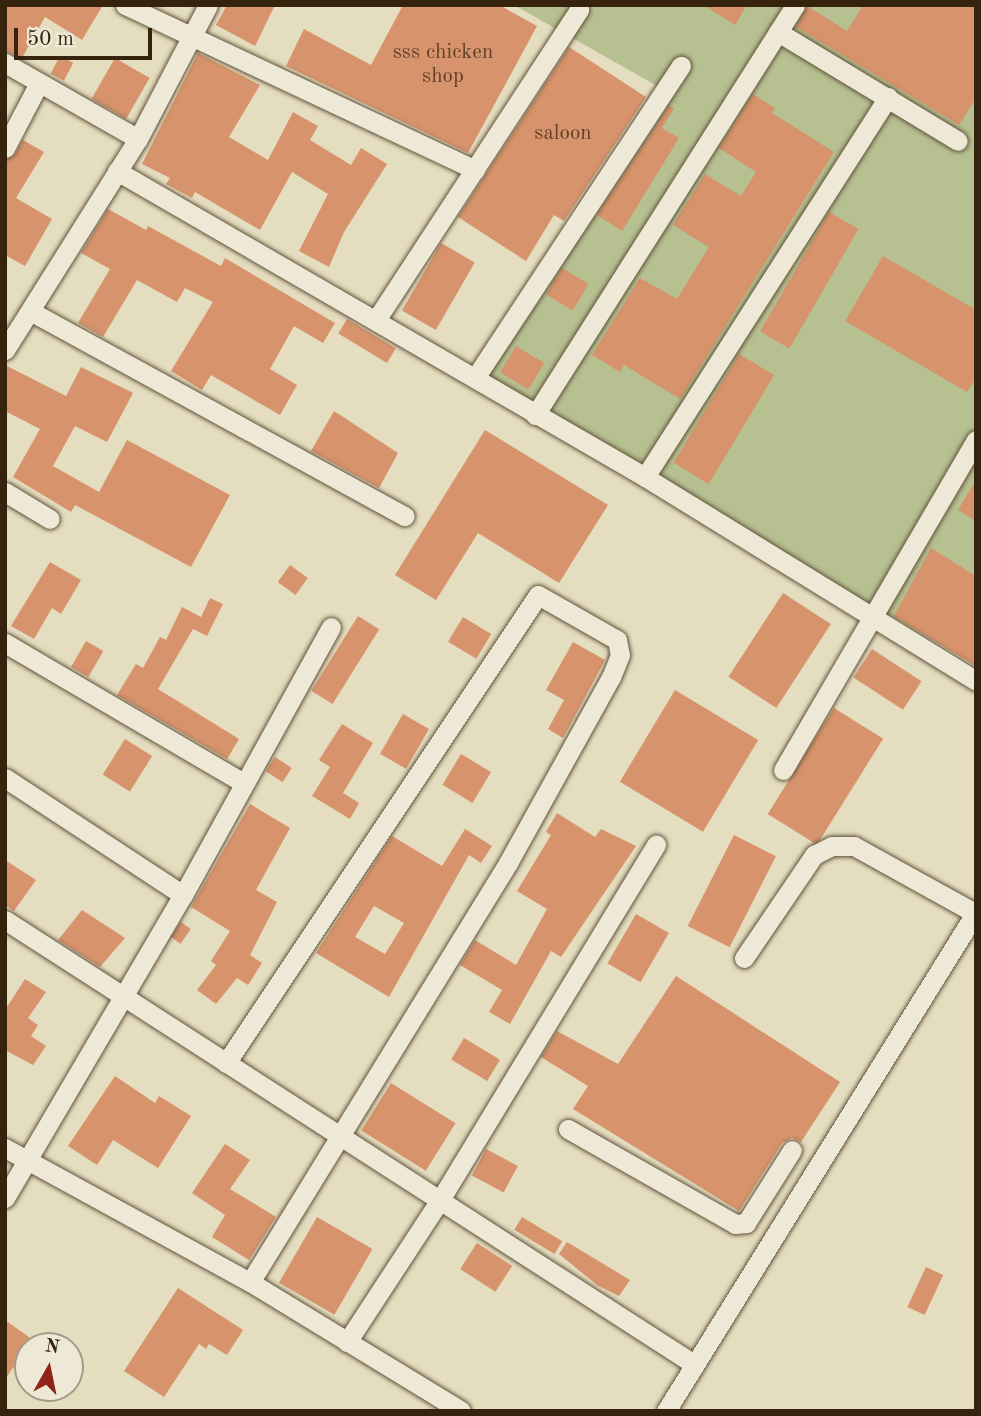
<!DOCTYPE html>
<style>
body{margin:0}
#map{position:relative;width:981px;height:1416px;overflow:hidden;background:#e5ddc0;font-family:"Old Standard TT",serif}
div>[style]{position:absolute}
[style*='--x']{left:calc(var(--x)*1px);top:calc(var(--y)*1px);width:calc(var(--w)*1px);rotate:calc(var(--a)*1deg)}
.green>*{inset:0;background:#b6c091}
.building>*{inset:0;background:#d6936c;transform-origin:0 0}
.roads{filter:drop-shadow(0 0 2px #62523a) drop-shadow(0 0 2px #62523a)}
.minor>*{height:19px;margin:-9.5px;padding:0 9.5px;transform-origin:9.5px;border-radius:9.5px;background:#eee9d6}
span{translate:-50% -50%;white-space:nowrap;text-align:center;line-height:1.15;-webkit-text-stroke:5px #eee9d6;paint-order:stroke}
.number-label{font-size:21px;color:#5e3f26}
.number-label span{-webkit-text-stroke-width:0}
.frame{position:absolute;inset:0;border:7px solid #36230e;pointer-events:none}
.north{position:absolute;left:14px;top:1332px;width:70px;height:70px;box-sizing:border-box;background:#eee9d6;border:2px solid #a49a86;border-radius:50%;rotate:9deg;font-size:19px;font-weight:700;line-height:28px;text-align:center;color:#36230e}
.north::after{content:'';display:block;margin:auto;width:24px;height:32px;background:#8f2418;clip-path:polygon(50% 0,100% 100%,50% 72%,0 100%)}
.scale{position:absolute;left:14px;top:28px;width:138px;height:32px;box-sizing:border-box;border:4px solid #36230e;border-top:0;padding-left:9px;font-size:21px;line-height:24px;white-space:nowrap;color:#36230e;-webkit-text-stroke:5px #eee9d6;paint-order:stroke}
</style>
<div id="map">
<div class="green">
<div style="clip-path:polygon(514px 5px,976px 5px,976px 666px,470px 369px,659px 87px)"></div>
</div>
<div class="building">
<div style="clip-path:polygon(5px 5px,103px 5px,82px 40px,45px 17px,22px 58px,5px 51px)"></div>
<div style="clip-path:polygon(227px 5px,275px 5px,255px 46px,216px 25px)"></div>
<div style="clip-path:polygon(403px 5px,499px 5px,537px 26px,468px 153px,286px 66px,304px 29px,371px 65px)"></div>
<div style="clip-path:polygon(703px 5px,747px 5px,735px 25px)"></div>
<div style="clip-path:polygon(863px 5px,976px 5px,976px 98px,959px 125px,796px 27px,807px 6px,847px 31px)"></div>
<div style="clip-path:polygon(569px 47px,646px 97px,564px 221px,554px 215px,526px 261px,458px 217px)"></div>
<div style="clip-path:polygon(198px 53px,260px 85px,229px 137px,268px 160px,293px 112px,318px 126px,310px 140px,351px 165px,361px 148px,387px 164px,344px 232px,329px 267px,299px 251px,328px 194px,292px 172px,260px 230px,195px 192px,192px 198px,166px 184px,170px 178px,142px 164px)"></div>
<div style="left:60px;top:56px;width:15px;height:20px;rotate:28deg"></div>
<div style="left:115px;top:58px;width:40px;height:47px;rotate:30deg"></div>
<div style="clip-path:polygon(753px 94px,775px 108px,772px 113px,834px 152px,680px 399px,624px 365px,620px 372px,592px 355px,640px 278px,677px 299px,709px 247px,673px 225px,705px 174px,741px 196px,756px 172px,719px 148px)"></div>
<div style="clip-path:polygon(669px 106px,674px 108px,662px 128px,679px 138px,622px 231px,597px 215px)"></div>
<div style="clip-path:polygon(23px 140px,44px 152px,16px 198px,52px 219px,25px 266px,5px 255px,5px 160px,15px 154px)"></div>
<div style="clip-path:polygon(108px 209px,146px 230px,148px 226px,221px 266px,225px 258px,335px 323px,323px 343px,294px 326px,270px 369px,297px 385px,280px 415px,211px 375px,202px 390px,171px 371px,213px 302px,185px 288px,177px 302px,137px 280px,103px 337px,78px 323px,110px 269px,81px 253px)"></div>
<div style="left:829px;top:212px;width:34px;height:138px;rotate:30deg"></div>
<div style="left:441px;top:243px;width:39px;height:78px;rotate:30deg"></div>
<div style="clip-path:polygon(883px 256px,976px 310px,976px 378px,967px 392px,845px 321px)"></div>
<div style="left:562px;top:268px;width:31px;height:31px;rotate:31deg"></div>
<div style="left:347px;top:319px;width:57px;height:17px;rotate:31deg"></div>
<div style="left:516px;top:346px;width:33px;height:31px;rotate:31deg"></div>
<div style="left:739px;top:354px;width:41px;height:127px;rotate:31deg"></div>
<div style="clip-path:polygon(5px 365px,66px 396px,81px 367px,133px 393px,107px 442px,75px 426px,53px 466px,99px 492px,127px 440px,230px 495px,191px 567px,75px 505px,71px 512px,13px 477px,40px 429px,5px 411px)"></div>
<div style="clip-path:polygon(334px 411px,398px 453px,379px 488px,311px 451px)"></div>
<div style="clip-path:polygon(485px 430px,608px 505px,559px 583px,478px 533px,436px 600px,395px 575px)"></div>
<div style="clip-path:polygon(976px 480px,976px 521px,958px 510px)"></div>
<div style="clip-path:polygon(931px 548px,976px 576px,976px 666px,894px 616px)"></div>
<div style="clip-path:polygon(50px 562px,81px 580px,61px 614px,52px 608px,34px 639px,11px 626px)"></div>
<div style="left:290px;top:565px;width:22px;height:21px;rotate:36deg"></div>
<div style="left:783px;top:593px;width:57px;height:100px;rotate:33deg"></div>
<div style="clip-path:polygon(210px 598px,223px 604px,207px 636px,193px 629px,158px 689px,239px 739px,227px 759px,117px 695px,136px 664px,143px 668px,160px 637px,166px 640px,182px 607px,201px 617px)"></div>
<div style="left:358px;top:616px;width:25px;height:88px;rotate:32deg"></div>
<div style="left:463px;top:617px;width:33px;height:29px;rotate:31deg"></div>
<div style="left:86px;top:641px;width:20px;height:30px;rotate:30deg"></div>
<div style="clip-path:polygon(573px 642px,605px 660px,563px 738px,548px 729px,564px 700px,546px 690px)"></div>
<div style="left:872px;top:649px;width:59px;height:34px;rotate:33deg"></div>
<div style="left:675px;top:690px;width:97px;height:107px;rotate:31deg"></div>
<div style="left:834px;top:708px;width:58px;height:125px;rotate:32deg"></div>
<div style="left:403px;top:714px;width:30px;height:46px;rotate:30deg"></div>
<div style="clip-path:polygon(342px 724px,373px 743px,343px 793px,359px 803px,350px 819px,312px 796px,330px 767px,319px 760px)"></div>
<div style="left:125px;top:739px;width:32px;height:42px;rotate:32deg"></div>
<div style="left:461px;top:754px;width:35px;height:36px;rotate:31deg"></div>
<div style="left:275px;top:757px;width:20px;height:17px;rotate:33deg"></div>
<div style="clip-path:polygon(250px 804px,290px 828px,256px 890px,277px 902px,250px 955px,262px 963px,248px 985px,237px 978px,216px 1004px,197px 990px,216px 965px,211px 961px,230px 931px,191px 907px)"></div>
<div style="clip-path:polygon(557px 813px,595px 837px,601px 829px,636px 846px,561px 957px,551px 951px,510px 1024px,489px 1012px,502px 990px,460px 965px,475px 940px,516px 965px,547px 909px,517px 891px,551px 835px,546px 832px)"></div>
<div style="clip-path:polygon(evenodd,465px 829px,492px 846px,481px 863px,469px 855px,389px 997px,316px 953px,392px 836px,442px 866px,465px 829px,374px 906px,404px 923px,385px 954px,355px 937px,374px 906px)"></div>
<div style="left:734px;top:835px;width:47px;height:102px;rotate:27deg"></div>
<div style="clip-path:polygon(5px 860px,36px 880px,14px 911px,5px 905px)"></div>
<div style="clip-path:polygon(82px 910px,125px 938px,100px 967px,58px 940px)"></div>
<div style="left:636px;top:914px;width:38px;height:57px;rotate:30deg"></div>
<div style="left:181px;top:922px;width:12px;height:18px;rotate:35deg"></div>
<div style="clip-path:polygon(676px 976px,840px 1082px,801px 1142px,792px 1138px,782px 1143px,739px 1211px,573px 1109px,588px 1086px,541px 1057px,557px 1031px,618px 1064px)"></div>
<div style="clip-path:polygon(25px 979px,46px 992px,28px 1018px,38px 1025px,31px 1036px,46px 1046px,33px 1065px,5px 1050px,5px 1010px)"></div>
<div style="left:464px;top:1038px;width:42px;height:25px;rotate:31deg"></div>
<div style="clip-path:polygon(115px 1076px,155px 1103px,159px 1096px,191px 1116px,158px 1168px,113px 1140px,97px 1165px,68px 1146px)"></div>
<div style="left:391px;top:1083px;width:76px;height:56px;rotate:32deg"></div>
<div style="clip-path:polygon(225px 1144px,250px 1160px,230px 1189px,276px 1217px,249px 1260px,212px 1237px,225px 1215px,192px 1193px)"></div>
<div style="left:486px;top:1149px;width:36px;height:30px;rotate:28deg"></div>
<div style="left:317px;top:1217px;width:64px;height:76px;rotate:30deg"></div>
<div style="left:522px;top:1217px;width:47px;height:15px;rotate:31deg"></div>
<div style="clip-path:polygon(567px 1242px,630px 1280px,619px 1296px,597px 1285px,559px 1254px)"></div>
<div style="left:477px;top:1243px;width:42px;height:31px;rotate:33deg"></div>
<div style="left:926px;top:1267px;width:19px;height:44px;rotate:25deg"></div>
<div style="clip-path:polygon(178px 1288px,243px 1330px,227px 1355px,209px 1344px,206px 1349px,199px 1344px,164px 1397px,124px 1371px)"></div>
<div style="clip-path:polygon(5px 1320px,33px 1340px,5px 1379px)"></div>
</div>
<div class="roads">
<div class="minor">
<div style="--x:125;--y:5;--w:387;--a:25.2"></div>
<div style="--x:778;--y:32;--w:210;--a:31.2"></div>
<div style="--x:5;--y:63;--w:153;--a:29.7"></div>
<div style="--x:5;--y:148;--w:73;--a:-62.4"></div>
<div style="--x:117;--y:171;--w:610;--a:30.09"></div>
<div style="--x:645;--y:477;--w:389;--a:31.6"></div>
<div style="--x:30;--y:311;--w:427;--a:28.7"></div>
<div style="--x:376;--y:320;--w:371;--a:-56.8"></div>
<div style="--x:5;--y:350;--w:249;--a:-57.8"></div>
<div style="--x:138;--y:139;--w:151;--a:-62.4"></div>
<div style="--x:475;--y:378;--w:374;--a:-56.6"></div>
<div style="--x:535;--y:415;--w:485;--a:-57.6"></div>
<div style="--x:645;--y:477;--w:451;--a:-57.4"></div>
<div style="--x:5;--y:492;--w:52;--a:31"></div>
<div style="--x:5;--y:643;--w:277;--a:30.4"></div>
<div style="--x:783;--y:770;--w:382;--a:-59.7"></div>
<div style="--x:5;--y:778;--w:213;--a:33.3"></div>
<div style="--x:5;--y:920;--w:820;--a:32.8"></div>
<div style="--x:744;--y:958;--w:125;--a:-55.8"></div>
<div style="--x:814;--y:855;--w:20;--a:-27"></div>
<div style="--x:832;--y:846;--w:22;--a:0"></div>
<div style="--x:854;--y:846;--w:138;--a:29"></div>
<div style="--x:226;--y:1063;--w:562;--a:-56.31"></div>
<div style="--x:538;--y:595;--w:91;--a:29.7"></div>
<div style="--x:617;--y:640;--w:15;--a:79"></div>
<div style="--x:620;--y:655;--w:24;--a:112"></div>
<div style="--x:611;--y:677;--w:213;--a:119"></div>
<div style="--x:508;--y:863;--w:492;--a:121.6"></div>
<div style="--x:568;--y:1129;--w:192;--a:29.6"></div>
<div style="--x:735;--y:1224;--w:11;--a:-5"></div>
<div style="--x:746;--y:1223;--w:86;--a:-57.8"></div>
<div style="--x:5;--y:1148;--w:279;--a:28.7"></div>
<div style="--x:250;--y:1282;--w:247;--a:31.4"></div>
<div style="--x:5;--y:1198;--w:351;--a:-59.6"></div>
<div style="--x:183;--y:895;--w:306;--a:-61.1"></div>
<div style="--x:347;--y:1342;--w:170;--a:-56.8"></div>
<div style="--x:440;--y:1200;--w:416;--a:-58.7"></div>
<div style="--x:666;--y:1411;--w:587;--a:-58.15"></div>
</div>
</div>
<div class="number-label">
<span style="left:443px;top:65px">sss chicken<br>shop</span>
<span style="left:563px;top:134px">saloon</span>
</div>
<div class="frame"></div>
<div class="north">N</div>
<div class="scale">50 m</div>
</div>
